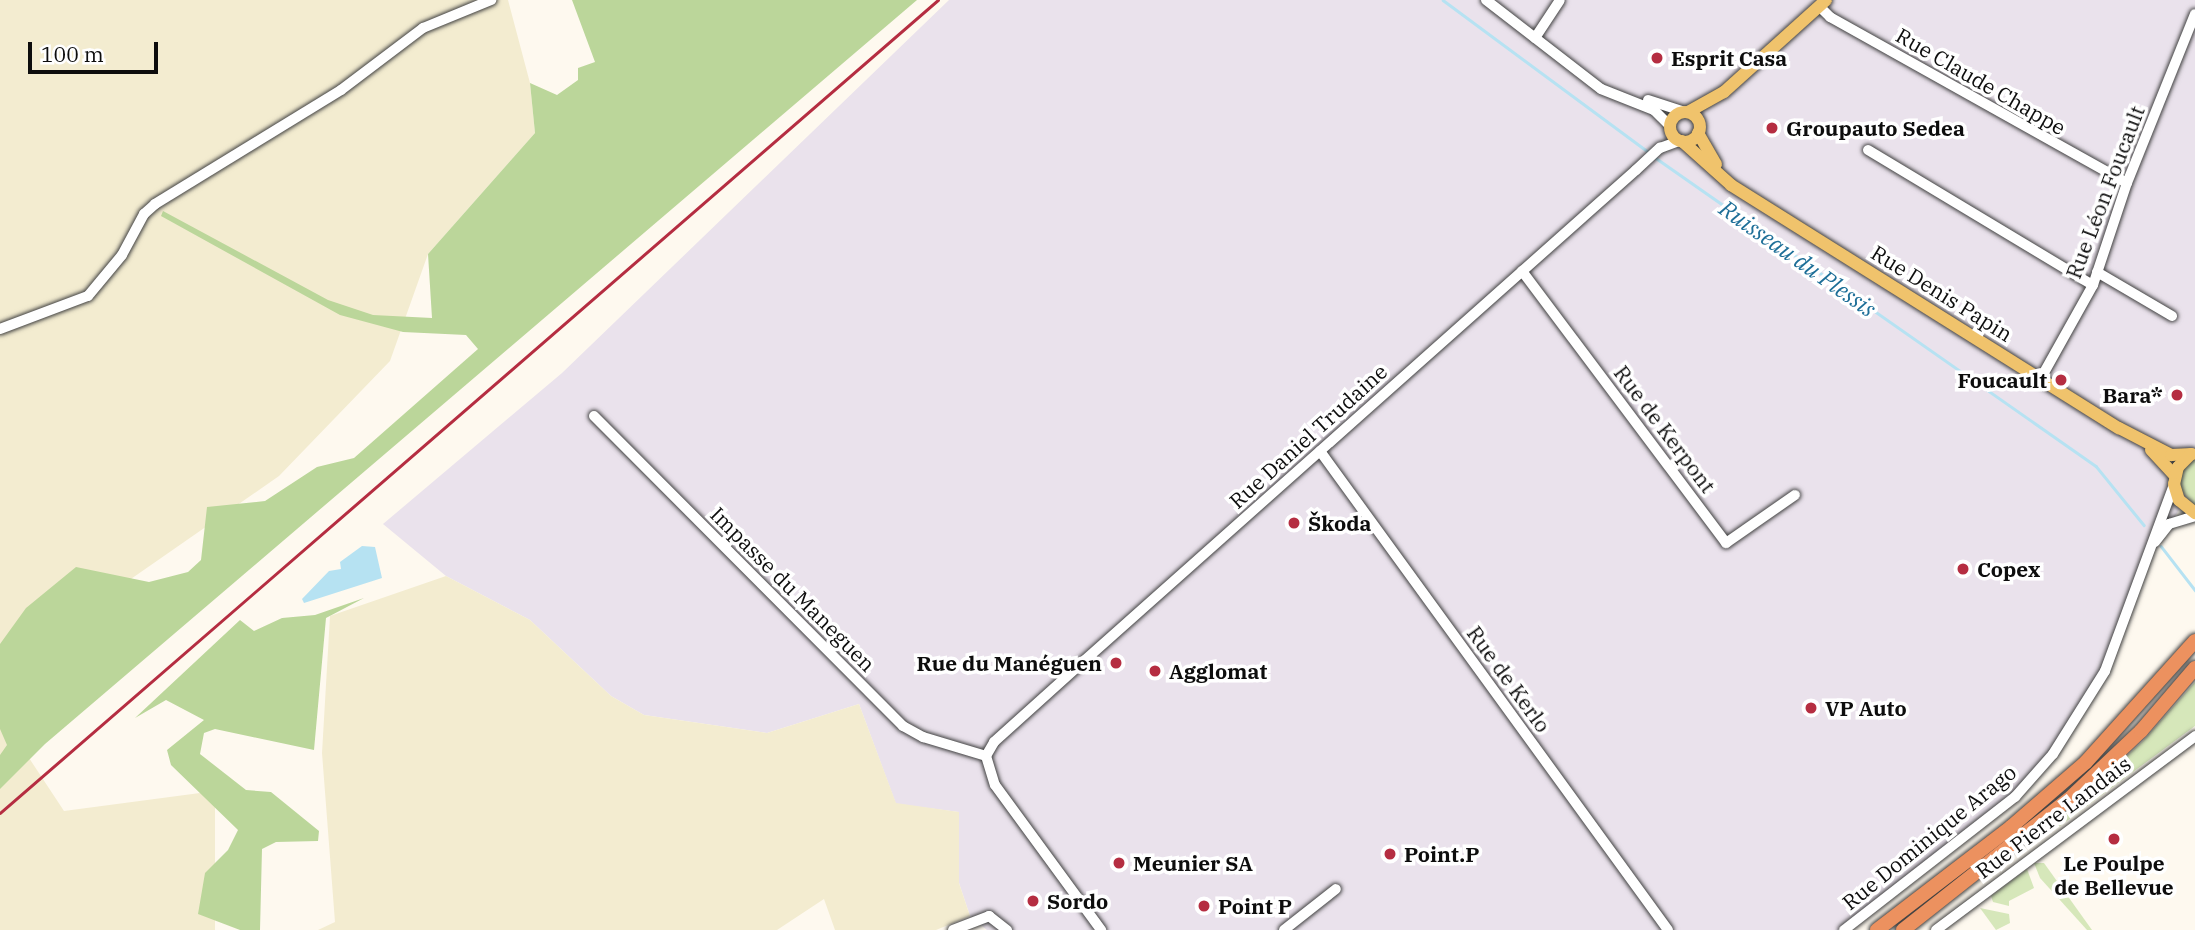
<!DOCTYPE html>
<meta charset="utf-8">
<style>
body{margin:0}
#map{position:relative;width:2195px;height:930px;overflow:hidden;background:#fef9ef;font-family:"IBM Plex Serif",serif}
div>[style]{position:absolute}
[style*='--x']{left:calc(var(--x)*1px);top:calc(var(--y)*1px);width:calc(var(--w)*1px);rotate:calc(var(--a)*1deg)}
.industrial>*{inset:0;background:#eae2ec}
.farmland>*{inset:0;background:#f3ecd0}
.green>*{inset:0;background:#d6e7ba}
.forest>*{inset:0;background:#bbd69a}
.water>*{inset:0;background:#b6e2f2}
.stream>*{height:2.5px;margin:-1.25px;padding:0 1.25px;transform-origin:1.25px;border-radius:1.25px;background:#b6e2f2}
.roads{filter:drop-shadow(0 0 2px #404040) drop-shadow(0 0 2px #404040)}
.minor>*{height:10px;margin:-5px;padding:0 5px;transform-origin:5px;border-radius:5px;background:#fff}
.major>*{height:12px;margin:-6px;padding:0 6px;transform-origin:6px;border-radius:6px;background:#f0c36c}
.major>.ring{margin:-6px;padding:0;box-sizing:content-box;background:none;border:12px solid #f0c36c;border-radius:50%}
.highway>*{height:14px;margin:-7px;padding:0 7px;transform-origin:7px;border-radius:7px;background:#ec915f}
.rail>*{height:2.5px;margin:-1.25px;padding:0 1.25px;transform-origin:1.25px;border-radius:1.25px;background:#b52d41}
.dots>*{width:19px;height:19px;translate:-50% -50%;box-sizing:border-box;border:4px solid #fff;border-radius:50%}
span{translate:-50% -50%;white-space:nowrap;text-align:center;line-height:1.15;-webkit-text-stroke:7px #fff;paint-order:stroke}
.poi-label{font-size:21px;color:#0d0d0d;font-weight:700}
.left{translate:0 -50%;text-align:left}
.right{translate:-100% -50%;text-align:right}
.street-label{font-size:21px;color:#0d0d0d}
.water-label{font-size:23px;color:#1e6f98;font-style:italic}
.scale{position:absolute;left:28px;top:42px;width:130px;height:32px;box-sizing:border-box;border:4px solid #0d0d0d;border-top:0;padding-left:9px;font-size:21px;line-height:24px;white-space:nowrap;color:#0d0d0d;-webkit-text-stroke:5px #fff;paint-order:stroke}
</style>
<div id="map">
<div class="industrial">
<div style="clip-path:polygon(949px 0,2195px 0,2195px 484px,2142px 570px,2105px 671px,2034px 777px,1844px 930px,987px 930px,970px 916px,959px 883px,959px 812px,896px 804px,859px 704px,767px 733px,644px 715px,611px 696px,530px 620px,446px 576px,383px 524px,562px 373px)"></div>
</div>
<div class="farmland">
<div style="clip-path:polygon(0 0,508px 0,530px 83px,535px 133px,428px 254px,390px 361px,279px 476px,0 670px)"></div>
<div style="clip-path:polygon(446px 576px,530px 620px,611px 696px,644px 715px,767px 733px,859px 704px,896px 803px,959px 812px,959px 883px,970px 916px,936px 930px,835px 930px,824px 899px,777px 930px,318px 930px,335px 922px,322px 753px,330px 616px)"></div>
<div style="clip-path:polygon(0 714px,64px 811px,215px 791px,215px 930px,0 930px)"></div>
</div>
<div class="green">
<div style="clip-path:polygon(2195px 458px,2195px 508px,2179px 487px,2182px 469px)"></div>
<div style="clip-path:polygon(2195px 682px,2195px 726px,2056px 829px,2052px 824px,2143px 741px)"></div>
<div style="clip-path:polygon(2034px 863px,2044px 863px,2092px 930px,2087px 930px,2040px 878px)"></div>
<div style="clip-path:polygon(2027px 869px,2034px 888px,2009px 901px,2009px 906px,1993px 902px,1991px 896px)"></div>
<div style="clip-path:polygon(1980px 908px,2009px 914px,2010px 923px,1996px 930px)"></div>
</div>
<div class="forest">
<div style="clip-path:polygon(572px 0,917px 0,45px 744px,0 789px,0 755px,7px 745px,0 729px,0 644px,26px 608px,76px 567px,149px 582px,188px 572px,201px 560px,207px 507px,265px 501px,317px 467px,354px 458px,478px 349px,466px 335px,403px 332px,340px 315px,161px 216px,163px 211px,328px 300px,373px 315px,432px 318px,428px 254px,535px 133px,530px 83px,557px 95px,578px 80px,578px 68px,595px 62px)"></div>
<div style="clip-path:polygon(364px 598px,326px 618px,314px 750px,215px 729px,204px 733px,200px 754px,246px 790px,271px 792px,319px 831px,318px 841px,276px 842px,262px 849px,260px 930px,240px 930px,198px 914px,205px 873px,228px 850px,238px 830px,171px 765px,167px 750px,204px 720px,166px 700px,135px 718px,240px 620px,254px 631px,282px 618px,315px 615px)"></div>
</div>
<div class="water">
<div style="clip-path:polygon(362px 546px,375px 547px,382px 578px,304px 603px,302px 599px,329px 571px,341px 569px,340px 562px)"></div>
</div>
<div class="stream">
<div style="--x:1443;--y:0;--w:259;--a:36.5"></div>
<div style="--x:1656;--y:158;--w:537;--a:34.99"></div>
<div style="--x:2096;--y:466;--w:76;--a:50.9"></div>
<div style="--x:2161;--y:546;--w:56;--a:52.3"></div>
</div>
<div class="roads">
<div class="minor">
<div style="--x:1486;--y:0;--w:145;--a:37.7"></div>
<div style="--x:1601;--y:89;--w:57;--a:21.6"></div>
<div style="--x:1654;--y:110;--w:23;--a:45"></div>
<div style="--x:1819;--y:6;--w:16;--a:45"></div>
<div style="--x:1830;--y:17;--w:340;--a:29.2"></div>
<div style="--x:1535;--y:38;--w:45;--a:-56.7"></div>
<div style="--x:1648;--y:100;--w:38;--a:18"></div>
<div style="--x:1868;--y:150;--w:262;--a:31"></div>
<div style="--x:1522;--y:271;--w:340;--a:53.1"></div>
<div style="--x:1726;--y:543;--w:84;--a:-34.8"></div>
<div style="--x:2097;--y:272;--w:87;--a:30.4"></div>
<div style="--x:0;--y:329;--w:94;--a:-20.6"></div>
<div style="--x:88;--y:296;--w:53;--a:-50.3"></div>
<div style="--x:122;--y:255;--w:47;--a:-61.8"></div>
<div style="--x:144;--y:214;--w:15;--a:-42"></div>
<div style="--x:155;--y:204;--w:218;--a:-31.5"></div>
<div style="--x:341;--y:90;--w:103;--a:-37.1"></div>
<div style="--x:423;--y:28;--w:74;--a:-22.4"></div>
<div style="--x:2041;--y:378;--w:107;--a:-60.8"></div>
<div style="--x:2093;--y:285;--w:108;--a:-71.6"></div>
<div style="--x:2127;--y:183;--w:182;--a:-68.1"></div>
<div style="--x:594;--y:416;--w:438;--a:45.1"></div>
<div style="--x:903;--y:726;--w:23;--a:29"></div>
<div style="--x:923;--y:737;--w:66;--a:16.8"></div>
<div style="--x:1320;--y:451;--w:592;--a:54"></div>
<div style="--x:2155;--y:542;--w:23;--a:-52"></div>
<div style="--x:2169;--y:524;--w:27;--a:-17"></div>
<div style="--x:986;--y:756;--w:16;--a:-60"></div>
<div style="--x:994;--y:742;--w:122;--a:-42"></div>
<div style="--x:1085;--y:660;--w:737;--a:-41.65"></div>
<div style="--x:1636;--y:170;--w:33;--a:-43"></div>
<div style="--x:1660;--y:148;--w:20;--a:-20"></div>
<div style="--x:986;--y:756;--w:30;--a:73"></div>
<div style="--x:995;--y:785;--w:180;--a:53.8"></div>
<div style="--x:953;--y:930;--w:39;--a:-21"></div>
<div style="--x:989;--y:916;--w:23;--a:38"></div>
<div style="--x:1284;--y:930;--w:66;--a:-38.3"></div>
<div style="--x:1844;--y:930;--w:217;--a:-37.9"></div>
<div style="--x:2015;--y:797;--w:57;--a:-48.5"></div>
<div style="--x:2053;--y:754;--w:98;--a:-57.9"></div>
<div style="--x:2105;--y:671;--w:199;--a:-69.7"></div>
<div style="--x:1936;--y:930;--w:324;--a:-36.8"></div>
</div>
<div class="major">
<div style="--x:1688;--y:112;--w:41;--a:-29.1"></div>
<div style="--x:1724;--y:92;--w:137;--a:-42"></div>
<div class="ring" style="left:1670px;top:112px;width:18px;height:18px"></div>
<div style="--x:1698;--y:133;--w:36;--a:60"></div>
<div style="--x:1682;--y:141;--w:66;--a:41.9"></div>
<div style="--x:1731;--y:185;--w:458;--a:32.1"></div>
<div style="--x:2119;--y:428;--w:59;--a:27.4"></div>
<div style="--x:2171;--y:455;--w:21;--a:-3"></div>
<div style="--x:2151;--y:450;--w:35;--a:47"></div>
<div style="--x:2191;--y:454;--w:18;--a:135"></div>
<div style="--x:2178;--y:467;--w:17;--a:103"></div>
<div style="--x:2174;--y:484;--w:17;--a:73"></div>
<div style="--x:2179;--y:500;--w:21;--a:39"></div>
</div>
<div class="highway">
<div style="--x:1877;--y:930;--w:169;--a:-37.5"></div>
<div style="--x:2011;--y:827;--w:99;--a:-40.9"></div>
<div style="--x:2086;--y:762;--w:163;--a:-48"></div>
<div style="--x:1903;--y:930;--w:211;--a:-38.3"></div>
<div style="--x:2069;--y:799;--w:99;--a:-43.4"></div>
<div style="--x:2141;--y:731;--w:83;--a:-49.4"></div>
</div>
</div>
<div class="rail">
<div style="--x:0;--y:813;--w:1241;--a:-40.92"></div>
</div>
<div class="dots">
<div style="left:1657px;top:58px;background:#b52d41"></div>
<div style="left:1772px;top:128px;background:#b52d41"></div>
<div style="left:2061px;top:380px;background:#b52d41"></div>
<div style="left:2177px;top:395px;background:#b52d41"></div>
<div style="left:1294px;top:523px;background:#b52d41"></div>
<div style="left:1963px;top:569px;background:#b52d41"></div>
<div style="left:1116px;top:663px;background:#b52d41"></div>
<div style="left:1155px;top:671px;background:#b52d41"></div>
<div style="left:1811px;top:708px;background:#b52d41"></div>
<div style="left:2114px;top:839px;background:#b52d41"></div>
<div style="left:1390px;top:854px;background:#b52d41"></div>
<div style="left:1119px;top:863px;background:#b52d41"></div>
<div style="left:1033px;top:901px;background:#b52d41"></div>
<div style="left:1204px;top:906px;background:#b52d41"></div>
</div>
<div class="poi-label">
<span class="left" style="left:1671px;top:58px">Esprit Casa</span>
<span class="left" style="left:1786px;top:128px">Groupauto Sedea</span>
<span class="right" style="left:2047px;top:380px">Foucault</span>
<span class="right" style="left:2163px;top:395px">Bara*</span>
<span class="left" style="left:1308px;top:523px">Škoda</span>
<span class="left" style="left:1977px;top:569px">Copex</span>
<span class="right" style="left:1102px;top:663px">Rue du Manéguen</span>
<span class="left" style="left:1169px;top:671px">Agglomat</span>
<span class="left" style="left:1825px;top:708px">VP Auto</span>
<span class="left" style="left:1404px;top:854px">Point.P</span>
<span class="left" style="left:1133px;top:863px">Meunier SA</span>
<span style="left:2114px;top:875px">Le Poulpe<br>de Bellevue</span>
<span class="left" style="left:1047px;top:901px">Sordo</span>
<span class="left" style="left:1218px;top:906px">Point P</span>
</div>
<div class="street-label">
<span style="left:1981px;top:81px;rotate:30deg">Rue Claude Chappe</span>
<span style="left:2105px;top:192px;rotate:-69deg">Rue Léon Foucault</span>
<span style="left:1942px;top:293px;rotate:32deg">Rue Denis Papin</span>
<span style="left:1665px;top:429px;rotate:53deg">Rue de Kerpont</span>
<span style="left:1308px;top:436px;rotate:-42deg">Rue Daniel Trudaine</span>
<span style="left:793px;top:589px;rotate:45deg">Impasse du Maneguen</span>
<span style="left:1509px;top:679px;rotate:54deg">Rue de Kerlo</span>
<span style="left:2053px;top:817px;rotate:-37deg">Rue Pierre Landais</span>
<span style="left:1929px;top:837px;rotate:-39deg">Rue Dominique Arago</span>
</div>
<div class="water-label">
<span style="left:1798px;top:258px;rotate:35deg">Ruisseau du Plessis</span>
</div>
<div class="scale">100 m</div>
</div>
